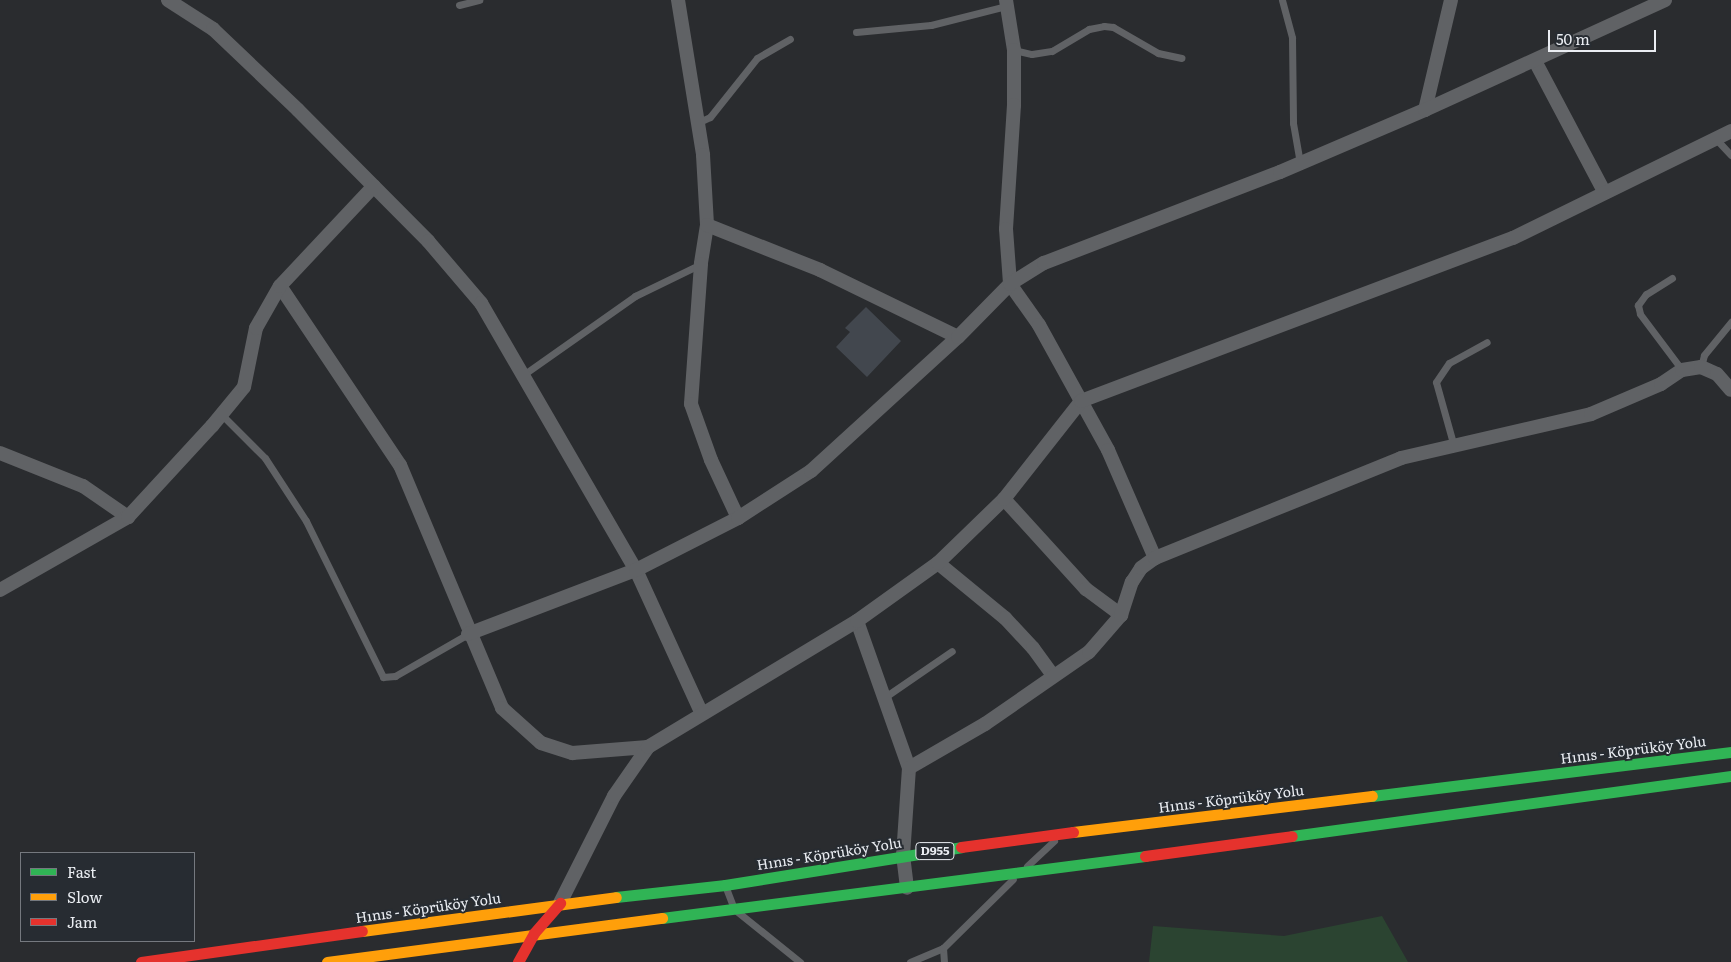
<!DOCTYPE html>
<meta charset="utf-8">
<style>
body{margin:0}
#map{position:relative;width:1731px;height:962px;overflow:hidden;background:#2a2c2f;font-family:Literata,serif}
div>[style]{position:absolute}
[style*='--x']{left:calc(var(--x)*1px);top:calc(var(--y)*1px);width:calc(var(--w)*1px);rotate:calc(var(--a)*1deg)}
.green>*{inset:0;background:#2b4431}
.building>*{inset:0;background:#42474e}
.lane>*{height:7px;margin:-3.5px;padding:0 3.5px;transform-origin:3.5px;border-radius:3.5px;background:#606265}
.street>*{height:14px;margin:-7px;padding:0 7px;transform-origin:7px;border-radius:7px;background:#606265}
.fast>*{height:11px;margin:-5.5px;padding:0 5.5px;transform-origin:5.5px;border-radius:5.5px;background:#30b455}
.slow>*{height:11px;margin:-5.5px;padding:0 5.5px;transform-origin:5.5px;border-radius:5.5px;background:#ff9f0a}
.jam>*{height:11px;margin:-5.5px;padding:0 5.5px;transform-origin:5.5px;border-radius:5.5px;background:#e5322d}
span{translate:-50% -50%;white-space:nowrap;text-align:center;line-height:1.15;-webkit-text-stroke:4px #272c32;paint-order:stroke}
.shield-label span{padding:1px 4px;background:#272c32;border:1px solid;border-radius:4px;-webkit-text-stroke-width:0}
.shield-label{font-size:12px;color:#eaedf2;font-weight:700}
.street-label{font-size:14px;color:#eaedf2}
.legend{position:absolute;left:20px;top:852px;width:175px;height:90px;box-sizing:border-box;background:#272c32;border:1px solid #75797f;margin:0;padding:6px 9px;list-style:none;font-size:15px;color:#eaedf2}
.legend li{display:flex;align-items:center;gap:10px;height:25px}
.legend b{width:25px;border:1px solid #75797f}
.scale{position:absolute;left:1548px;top:30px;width:108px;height:22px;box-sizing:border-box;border:2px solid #eaedf2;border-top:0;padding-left:6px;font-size:15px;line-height:18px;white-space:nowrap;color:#eaedf2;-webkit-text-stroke:4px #272c32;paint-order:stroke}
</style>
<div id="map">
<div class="green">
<div style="clip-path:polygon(1382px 916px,1408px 962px,1149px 962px,1153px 926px,1284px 936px)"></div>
</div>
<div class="building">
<div style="clip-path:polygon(866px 307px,901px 341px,867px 377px,836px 347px,850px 332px,845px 328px)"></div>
</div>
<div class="lane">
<div style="--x:1282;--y:0;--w:39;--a:75"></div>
<div style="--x:1292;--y:38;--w:85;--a:89.3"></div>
<div style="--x:1293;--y:123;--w:41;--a:80.1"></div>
<div style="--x:459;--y:5;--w:21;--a:-14"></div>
<div style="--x:856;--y:32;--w:75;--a:-5.3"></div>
<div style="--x:931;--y:25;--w:77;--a:-14.2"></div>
<div style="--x:1014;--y:50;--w:18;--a:13"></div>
<div style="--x:1032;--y:54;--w:20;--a:-9"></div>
<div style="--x:1052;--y:51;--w:43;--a:-30.7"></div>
<div style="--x:1089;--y:29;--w:15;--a:-11"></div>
<div style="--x:1104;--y:26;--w:9;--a:6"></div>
<div style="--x:1113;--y:27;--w:52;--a:30"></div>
<div style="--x:1158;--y:53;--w:24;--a:12"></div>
<div style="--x:697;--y:123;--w:14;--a:-25"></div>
<div style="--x:710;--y:117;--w:75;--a:-51.5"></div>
<div style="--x:757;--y:58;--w:38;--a:-30"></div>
<div style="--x:1716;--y:139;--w:22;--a:47"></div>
<div style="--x:1672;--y:278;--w:31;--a:148"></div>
<div style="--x:1646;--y:294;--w:14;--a:126"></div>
<div style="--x:1638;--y:305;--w:9;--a:77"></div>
<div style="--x:1640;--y:314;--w:70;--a:53.1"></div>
<div style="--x:1701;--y:367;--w:12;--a:-76"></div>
<div style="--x:1704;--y:355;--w:43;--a:-50.7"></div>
<div style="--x:523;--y:375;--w:137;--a:-35.2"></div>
<div style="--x:635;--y:296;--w:73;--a:-25.9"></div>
<div style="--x:222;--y:415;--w:61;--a:45"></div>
<div style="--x:265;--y:458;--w:75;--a:56.9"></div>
<div style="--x:306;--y:521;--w:174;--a:63.7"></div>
<div style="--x:383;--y:677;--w:12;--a:-5"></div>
<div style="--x:395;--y:676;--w:84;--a:-29.9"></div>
<div style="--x:1453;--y:443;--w:63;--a:-105.6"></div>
<div style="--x:1436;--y:382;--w:23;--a:-56"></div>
<div style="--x:1449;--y:363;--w:43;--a:-28.9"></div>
<div style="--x:885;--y:697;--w:81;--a:-34.5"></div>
<div style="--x:1027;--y:866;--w:37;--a:-43"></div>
<div style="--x:726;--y:888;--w:22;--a:69"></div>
<div style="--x:734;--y:909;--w:85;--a:38.8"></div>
<div style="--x:943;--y:948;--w:14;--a:86"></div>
<div style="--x:910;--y:962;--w:36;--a:-23"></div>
<div style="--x:943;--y:948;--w:98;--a:-44.6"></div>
</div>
<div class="street">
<div style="--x:168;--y:0;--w:54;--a:32.8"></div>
<div style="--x:213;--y:29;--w:117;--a:43.6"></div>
<div style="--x:298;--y:110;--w:185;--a:45.2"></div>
<div style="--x:428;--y:241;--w:82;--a:49.5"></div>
<div style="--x:481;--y:303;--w:309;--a:59.9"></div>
<div style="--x:636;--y:570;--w:158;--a:65.4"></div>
<div style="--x:678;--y:0;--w:157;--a:80.8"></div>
<div style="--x:703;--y:155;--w:70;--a:86.7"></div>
<div style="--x:707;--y:225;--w:39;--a:99"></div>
<div style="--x:701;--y:264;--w:140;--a:94.1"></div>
<div style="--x:691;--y:404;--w:59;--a:70.3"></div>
<div style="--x:711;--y:460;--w:64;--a:65"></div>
<div style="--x:1006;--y:0;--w:51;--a:80.9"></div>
<div style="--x:1014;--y:50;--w:55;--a:90"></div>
<div style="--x:1014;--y:105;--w:124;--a:93.7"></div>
<div style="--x:1006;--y:229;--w:55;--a:85.8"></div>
<div style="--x:1010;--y:284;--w:50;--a:54.7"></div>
<div style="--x:1039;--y:325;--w:143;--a:61.1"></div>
<div style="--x:1108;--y:450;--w:118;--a:66.5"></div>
<div style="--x:1535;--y:61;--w:149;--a:62.1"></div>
<div style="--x:1425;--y:110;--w:113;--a:-76.7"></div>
<div style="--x:707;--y:225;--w:122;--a:21.7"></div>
<div style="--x:820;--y:270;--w:153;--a:25.9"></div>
<div style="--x:280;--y:286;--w:216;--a:56.2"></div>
<div style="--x:400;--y:465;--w:264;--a:67.2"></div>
<div style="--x:502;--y:708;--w:52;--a:41.9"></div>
<div style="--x:541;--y:743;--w:33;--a:18"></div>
<div style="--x:572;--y:753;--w:76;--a:-4.5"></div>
<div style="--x:0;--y:453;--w:89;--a:21.7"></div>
<div style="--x:83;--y:486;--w:55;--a:34.6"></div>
<div style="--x:1004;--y:499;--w:122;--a:47.7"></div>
<div style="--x:1086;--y:589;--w:44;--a:36.6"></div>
<div style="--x:938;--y:563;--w:87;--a:39.4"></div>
<div style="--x:1005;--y:618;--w:41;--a:47"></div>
<div style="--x:1033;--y:648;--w:34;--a:54"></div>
<div style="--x:0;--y:590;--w:147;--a:-29.7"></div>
<div style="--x:128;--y:517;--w:124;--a:-47.3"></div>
<div style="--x:212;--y:426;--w:50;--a:-50.6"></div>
<div style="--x:244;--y:387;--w:60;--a:-78.5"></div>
<div style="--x:256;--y:328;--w:48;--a:-60.3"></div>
<div style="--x:280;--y:286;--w:137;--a:-46.8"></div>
<div style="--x:857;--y:621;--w:156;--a:70.5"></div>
<div style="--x:909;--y:768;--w:87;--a:93.9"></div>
<div style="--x:903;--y:855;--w:33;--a:83"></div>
<div style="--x:468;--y:634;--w:180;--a:-20.9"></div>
<div style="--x:636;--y:570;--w:114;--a:-27"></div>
<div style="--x:738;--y:518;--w:87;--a:-32.8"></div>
<div style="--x:811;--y:471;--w:199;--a:-42.4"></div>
<div style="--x:958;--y:337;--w:74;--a:-45.5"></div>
<div style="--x:1010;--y:284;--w:40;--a:-32"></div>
<div style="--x:1044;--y:263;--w:253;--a:-21.1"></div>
<div style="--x:1280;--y:172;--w:158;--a:-23.2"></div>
<div style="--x:1425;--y:110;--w:264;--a:-24.6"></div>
<div style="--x:909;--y:768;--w:88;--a:-30.1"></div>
<div style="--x:985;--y:724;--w:126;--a:-34.7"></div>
<div style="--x:1089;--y:652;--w:49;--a:-49.1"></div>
<div style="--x:1121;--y:615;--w:35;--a:-72"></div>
<div style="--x:1132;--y:582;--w:17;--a:-57"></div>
<div style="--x:1141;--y:568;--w:17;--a:-36"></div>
<div style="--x:1155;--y:558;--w:266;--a:-22.1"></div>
<div style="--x:1401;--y:458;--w:195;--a:-13"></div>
<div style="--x:1591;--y:414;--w:76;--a:-23.2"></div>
<div style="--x:1661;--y:384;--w:25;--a:-34"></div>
<div style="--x:1682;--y:370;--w:19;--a:-9"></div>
<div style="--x:1701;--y:367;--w:17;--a:24"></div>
<div style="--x:1717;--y:374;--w:21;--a:49"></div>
<div style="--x:560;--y:903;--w:120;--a:-63.2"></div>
<div style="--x:614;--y:796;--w:60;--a:-55.2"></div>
<div style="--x:648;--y:747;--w:244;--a:-31.1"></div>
<div style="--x:857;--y:621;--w:100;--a:-35.6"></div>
<div style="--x:938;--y:563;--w:92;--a:-44.1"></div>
<div style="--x:1004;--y:499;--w:125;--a:-51.8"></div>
<div style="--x:1081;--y:401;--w:462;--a:-20.7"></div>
<div style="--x:1513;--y:238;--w:243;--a:-26.1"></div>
</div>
<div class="fast">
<div style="--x:1372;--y:796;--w:362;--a:-7"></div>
<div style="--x:1292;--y:836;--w:443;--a:-7.8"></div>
<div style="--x:616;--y:897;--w:110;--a:-6.3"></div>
<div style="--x:725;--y:885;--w:239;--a:-9.1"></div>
<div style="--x:662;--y:918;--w:487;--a:-7.3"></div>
</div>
<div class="slow">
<div style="--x:1073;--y:832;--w:301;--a:-6.9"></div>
<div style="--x:362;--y:931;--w:256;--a:-7.6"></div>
<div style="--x:327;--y:962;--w:338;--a:-7.5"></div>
</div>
<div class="jam">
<div style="--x:961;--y:847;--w:113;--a:-7.6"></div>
<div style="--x:1145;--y:856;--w:148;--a:-7.7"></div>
<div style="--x:141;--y:962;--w:223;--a:-8"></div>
<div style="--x:518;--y:962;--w:33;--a:-61"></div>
<div style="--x:534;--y:933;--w:40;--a:-49"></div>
</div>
<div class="shield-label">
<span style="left:935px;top:851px">D955</span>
</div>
<div class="street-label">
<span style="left:1633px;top:749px;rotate:-7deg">Hınıs - Köprüköy Yolu</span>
<span style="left:1231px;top:798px;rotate:-7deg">Hınıs - Köprüköy Yolu</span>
<span style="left:829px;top:853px;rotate:-9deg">Hınıs - Köprüköy Yolu</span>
<span style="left:428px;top:907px;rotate:-8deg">Hınıs - Köprüköy Yolu</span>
</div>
<ul class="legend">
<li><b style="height:6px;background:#30b455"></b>Fast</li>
<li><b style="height:6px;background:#ff9f0a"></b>Slow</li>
<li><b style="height:6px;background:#e5322d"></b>Jam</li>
</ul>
<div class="scale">50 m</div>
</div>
